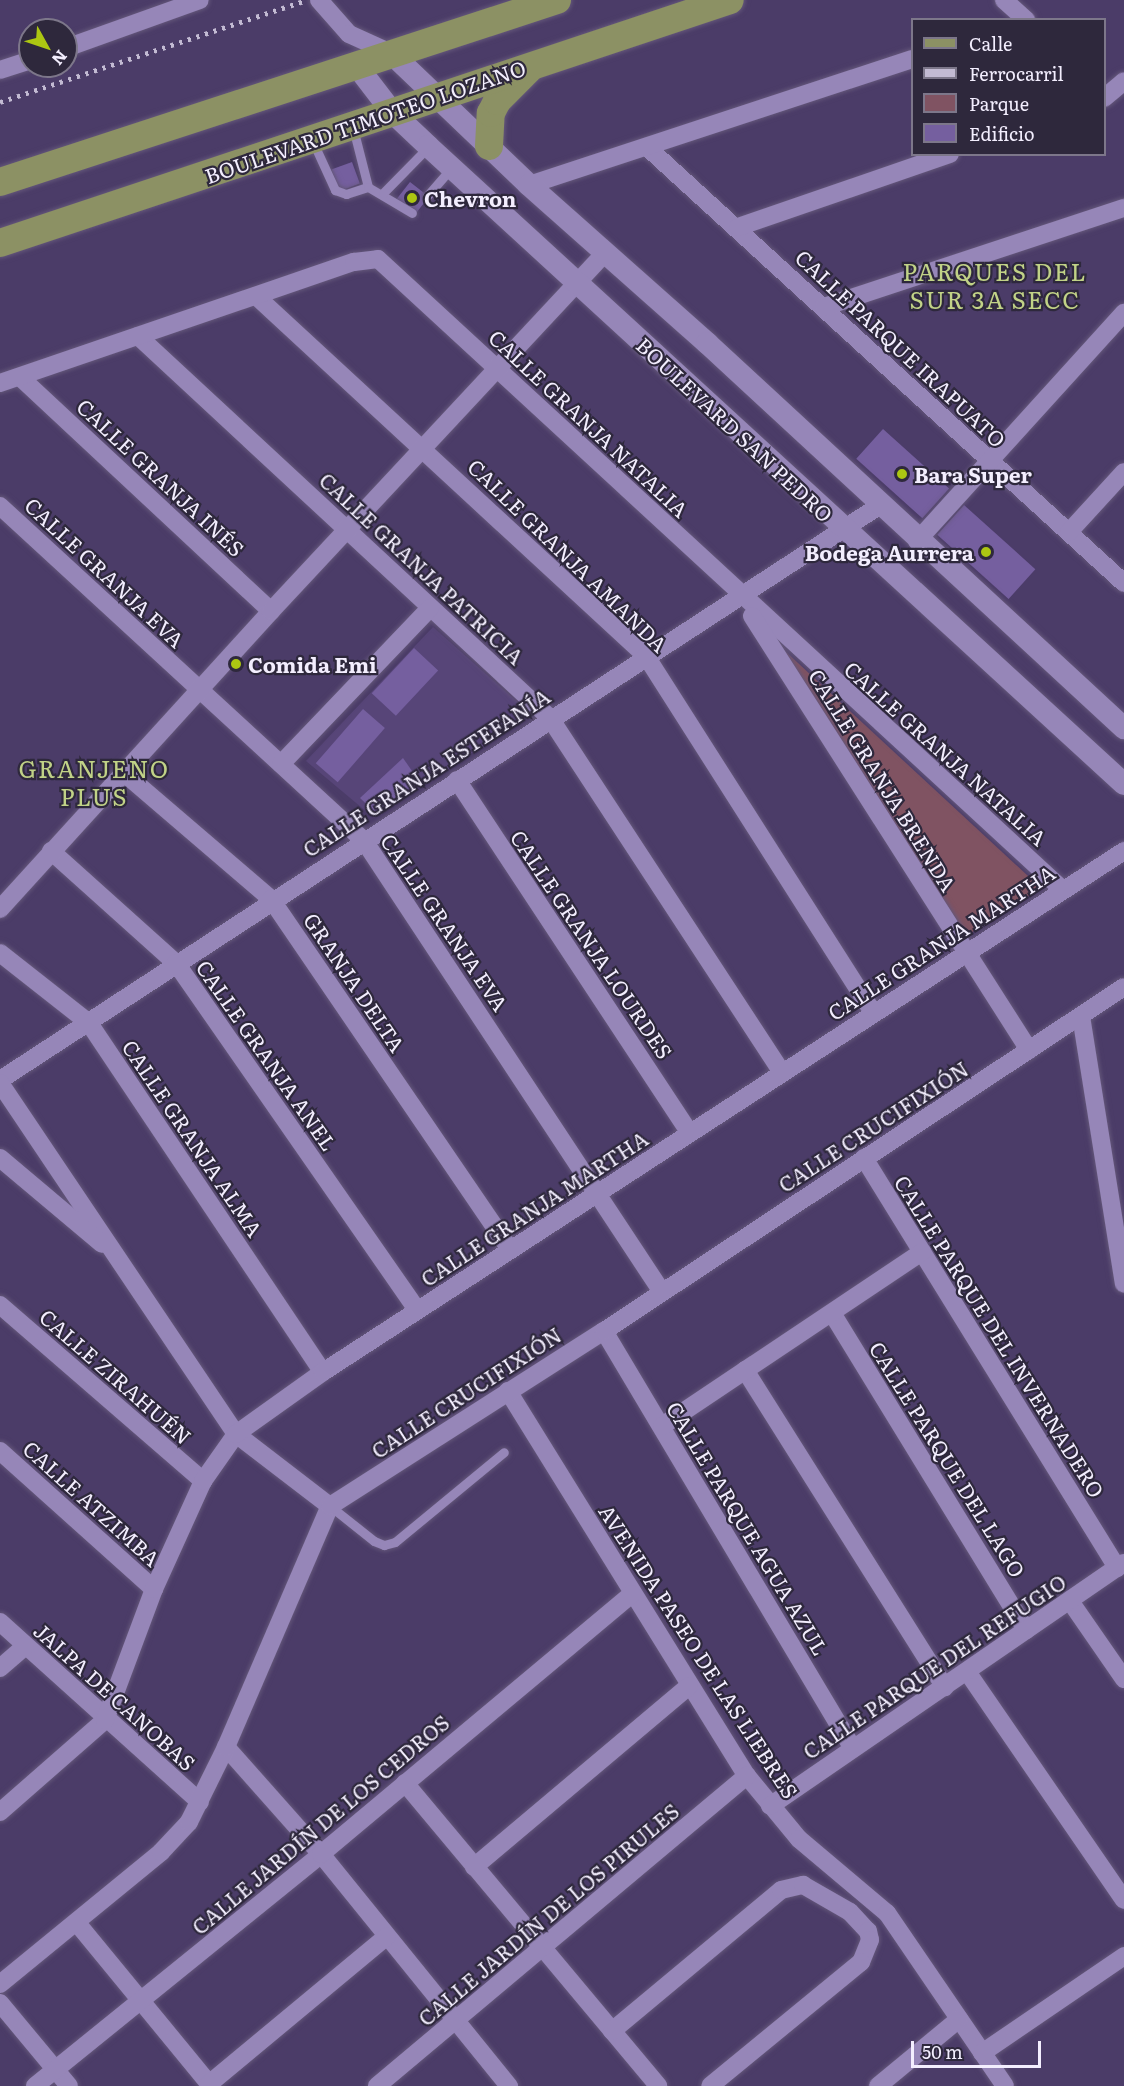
<!DOCTYPE html>
<meta charset="utf-8">
<style>
body{margin:0}
#map{position:relative;width:1124px;height:2086px;overflow:hidden;background:#4b3c68;font-family:Literata,serif}
div>[style]{position:absolute}
[style*='--x']{left:calc(var(--x)*1px);top:calc(var(--y)*1px);width:calc(var(--w)*1px);rotate:calc(var(--a)*1deg)}
.built>*{inset:0;background:#574578}
.green>*{inset:0;background:#805362}
.building>*{inset:0;background:#755f9f;transform-origin:0 0}
.roads{filter:drop-shadow(0 0 2px #64577a) drop-shadow(0 0 2px #64577a)}
.service>*{height:9px;margin:-4.5px;padding:0 4.5px;transform-origin:4.5px;border-radius:4.5px;background:#9686b8}
.minor>*{height:18px;margin:-9px;padding:0 9px;transform-origin:9px;border-radius:9px;background:#9686b8}
.tertiary>*{height:22px;margin:-11px;padding:0 11px;transform-origin:11px;border-radius:11px;background:#9686b8}
.primary>*{height:28px;margin:-14px;padding:0 14px;transform-origin:14px;border-radius:14px;background:#8c9164}
.rail>*{height:4.5px;margin-top:-2.25px;transform-origin:0;background:repeating-linear-gradient(90deg,#c3bbd3 0 3px,transparent 0 9px)}
.dots>*{width:16px;height:16px;translate:-50% -50%;box-sizing:border-box;border:3px solid #2e283c;border-radius:50%}
span{translate:-50% -50%;white-space:nowrap;text-align:center;line-height:1.15;-webkit-text-stroke:4.5px #2e283c;paint-order:stroke}
.street-label{font-size:21px;color:#f3eefe}
.poi-label{font-size:21px;color:#f3eefe;font-weight:700}
.left{translate:0 -50%;text-align:left}
.right{translate:-100% -50%;text-align:right}
.quarter-label{font-size:24px;color:#c1d287;letter-spacing:1.5px}
.legend{position:absolute;left:911px;top:18px;width:195px;height:138px;box-sizing:border-box;background:#2e283c;border:2px solid #7d778a;margin:0;padding:8px 10px;list-style:none;font-size:18px;color:#f3eefe}
.legend li{display:flex;align-items:center;gap:12px;height:30px}
.legend b{width:30px;border:2px solid #7d778a}
.north{position:absolute;left:18px;top:18px;width:60px;height:60px;box-sizing:border-box;background:#2e283c;border:2px solid #7d778a;border-radius:50%;rotate:130deg;font-size:16px;font-weight:700;line-height:24px;text-align:center;color:#f3eefe}
.north::after{content:'';display:block;margin:auto;width:21px;height:27px;background:#acc612;clip-path:polygon(50% 0,100% 100%,50% 72%,0 100%)}
.scale{position:absolute;left:911px;top:2041px;width:130px;height:27px;box-sizing:border-box;border:3px solid #f3eefe;border-top:0;padding-left:8px;font-size:18px;line-height:21px;white-space:nowrap;color:#f3eefe;-webkit-text-stroke:4px #2e283c;paint-order:stroke}
</style>
<div id="map">
<div class="built">
<div style="clip-path:polygon(433px 627px,531px 714px,374px 818px,306px 761px)"></div>
</div>
<div class="green">
<div style="clip-path:polygon(784px 650px,1041px 888px,966px 936px)"></div>
</div>
<div class="building">
<div style="left:352px;top:162px;width:23px;height:22px;rotate:70deg"></div>
<div style="left:410px;top:182px;width:24px;height:22px;rotate:38deg"></div>
<div style="left:883px;top:429px;width:89px;height:40px;rotate:42deg"></div>
<div style="left:964px;top:505px;width:96px;height:40px;rotate:42deg"></div>
<div style="left:414px;top:648px;width:33px;height:62px;rotate:43deg"></div>
<div style="left:363px;top:709px;width:29px;height:72px;rotate:41deg"></div>
<div style="clip-path:polygon(403px 758px,419px 781px,376px 813px,360px 798px)"></div>
</div>
<div class="roads">
<div class="service">
<div style="--x:353;--y:128;--w:61;--a:75.7"></div>
<div style="--x:313;--y:142;--w:53;--a:65.4"></div>
<div style="--x:335;--y:190;--w:12;--a:20"></div>
<div style="--x:346;--y:194;--w:23;--a:-18"></div>
<div style="--x:368;--y:187;--w:51;--a:30.6"></div>
<div style="--x:383;--y:193;--w:64;--a:-45.6"></div>
<div style="--x:427;--y:196;--w:37;--a:-49"></div>
<div style="--x:330;--y:1506;--w:56;--a:38.5"></div>
<div style="--x:374;--y:1541;--w:11;--a:22"></div>
<div style="--x:384;--y:1545;--w:11;--a:-15"></div>
<div style="--x:395;--y:1542;--w:141;--a:-39.5"></div>
</div>
<div class="minor">
<div style="--x:319;--y:0;--w:45;--a:48.6"></div>
<div style="--x:349;--y:34;--w:46;--a:24.3"></div>
<div style="--x:1004;--y:0;--w:30;--a:42"></div>
<div style="--x:66;--y:48;--w:142;--a:-19.7"></div>
<div style="--x:0;--y:70;--w:32;--a:-18"></div>
<div style="--x:1104;--y:98;--w:26;--a:-40"></div>
<div style="--x:647;--y:147;--w:646;--a:42.43"></div>
<div style="--x:529;--y:185;--w:403;--a:-18.2"></div>
<div style="--x:738;--y:227;--w:224;--a:-19"></div>
<div style="--x:256;--y:296;--w:531;--a:42.71"></div>
<div style="--x:646;--y:656;--w:423;--a:57.5"></div>
<div style="--x:824;--y:307;--w:316;--a:-18.3"></div>
<div style="--x:138;--y:336;--w:562;--a:42.84"></div>
<div style="--x:550;--y:718;--w:422;--a:56.8"></div>
<div style="--x:20;--y:377;--w:343;--a:43"></div>
<div style="--x:0;--y:383;--w:374;--a:-18.9"></div>
<div style="--x:354;--y:262;--w:24;--a:-7"></div>
<div style="--x:378;--y:259;--w:931;--a:42.65"></div>
<div style="--x:0;--y:506;--w:496;--a:42.6"></div>
<div style="--x:365;--y:842;--w:539;--a:56.58"></div>
<div style="--x:1069;--y:532;--w:81;--a:-47.5"></div>
<div style="--x:917;--y:541;--w:308;--a:-47.8"></div>
<div style="--x:752;--y:616;--w:515;--a:57.45"></div>
<div style="--x:281;--y:764;--w:216;--a:-46.3"></div>
<div style="--x:124;--y:773;--w:194;--a:40.6"></div>
<div style="--x:271;--y:899;--w:425;--a:55.7"></div>
<div style="--x:457;--y:780;--w:423;--a:56.6"></div>
<div style="--x:51;--y:851;--w:168;--a:41.9"></div>
<div style="--x:176;--y:963;--w:422;--a:55.2"></div>
<div style="--x:0;--y:909;--w:403;--a:-47.7"></div>
<div style="--x:271;--y:611;--w:490;--a:-47"></div>
<div style="--x:0;--y:953;--w:113;--a:38.2"></div>
<div style="--x:89;--y:1023;--w:420;--a:56.2"></div>
<div style="--x:1081;--y:1016;--w:271;--a:80.9"></div>
<div style="--x:0;--y:1080;--w:1050;--a:-33.15"></div>
<div style="--x:0;--y:1083;--w:423;--a:56.1"></div>
<div style="--x:236;--y:1434;--w:118;--a:37.5"></div>
<div style="--x:0;--y:1158;--w:133;--a:40.1"></div>
<div style="--x:864;--y:1158;--w:482;--a:58.3"></div>
<div style="--x:0;--y:1305;--w:269;--a:40.9"></div>
<div style="--x:832;--y:1313;--w:372;--a:58.5"></div>
<div style="--x:604;--y:1331;--w:486;--a:59.2"></div>
<div style="--x:745;--y:1370;--w:375;--a:57.8"></div>
<div style="--x:508;--y:1391;--w:453;--a:58.2"></div>
<div style="--x:747;--y:1776;--w:82;--a:50.5"></div>
<div style="--x:799;--y:1839;--w:115;--a:40.1"></div>
<div style="--x:887;--y:1913;--w:209;--a:55.7"></div>
<div style="--x:662;--y:1426;--w:313;--a:-33.8"></div>
<div style="--x:0;--y:1451;--w:207;--a:41.9"></div>
<div style="--x:1070;--y:1601;--w:95;--a:55.3"></div>
<div style="--x:0;--y:1622;--w:269;--a:42"></div>
<div style="--x:0;--y:1668;--w:33;--a:-41"></div>
<div style="--x:968;--y:1673;--w:275;--a:55.5"></div>
<div style="--x:226;--y:1747;--w:143;--a:48.4"></div>
<div style="--x:321;--y:1854;--w:299;--a:51"></div>
<div style="--x:405;--y:1783;--w:395;--a:50.1"></div>
<div style="--x:770;--y:1806;--w:429;--a:-34.5"></div>
<div style="--x:0;--y:1812;--w:140;--a:-41.2"></div>
<div style="--x:105;--y:1720;--w:140;--a:-69.5"></div>
<div style="--x:154;--y:1589;--w:119;--a:-65.6"></div>
<div style="--x:203;--y:1481;--w:57;--a:-54.9"></div>
<div style="--x:236;--y:1434;--w:107;--a:-35.5"></div>
<div style="--x:323;--y:1372;--w:956;--a:-33.04"></div>
<div style="--x:474;--y:1867;--w:281;--a:-40.1"></div>
<div style="--x:77;--y:1923;--w:211;--a:50.6"></div>
<div style="--x:0;--y:1984;--w:208;--a:-39.3"></div>
<div style="--x:161;--y:1852;--w:41;--a:-47"></div>
<div style="--x:189;--y:1822;--w:84;--a:-63.7"></div>
<div style="--x:226;--y:1747;--w:262;--a:-66.7"></div>
<div style="--x:330;--y:1506;--w:325;--a:-32.6"></div>
<div style="--x:604;--y:1331;--w:623;--a:-33.49"></div>
<div style="--x:0;--y:2003;--w:108;--a:50.3"></div>
<div style="--x:612;--y:2031;--w:220;--a:-39.8"></div>
<div style="--x:781;--y:1890;--w:23;--a:-13"></div>
<div style="--x:803;--y:1885;--w:54;--a:29.9"></div>
<div style="--x:850;--y:1912;--w:26;--a:47"></div>
<div style="--x:868;--y:1931;--w:9;--a:77"></div>
<div style="--x:870;--y:1940;--w:24;--a:112"></div>
<div style="--x:861;--y:1962;--w:195;--a:140.6"></div>
<div style="--x:982;--y:2053;--w:172;--a:-34.3"></div>
<div style="--x:209;--y:2084;--w:231;--a:-39.7"></div>
<div style="--x:35;--y:2086;--w:368;--a:-39"></div>
<div style="--x:321;--y:1854;--w:405;--a:-39.9"></div>
<div style="--x:377;--y:2086;--w:483;--a:-40"></div>
<div style="--x:878;--y:2086;--w:105;--a:-39.6"></div>
</div>
<div class="tertiary">
<div style="--x:391;--y:53;--w:191;--a:43.7"></div>
<div style="--x:529;--y:185;--w:238;--a:41.6"></div>
<div style="--x:707;--y:343;--w:568;--a:42.72"></div>
<div style="--x:356;--y:65;--w:59;--a:52.5"></div>
<div style="--x:392;--y:112;--w:50;--a:43.4"></div>
<div style="--x:428;--y:146;--w:944;--a:42.51"></div>
</div>
<div class="primary">
<div style="--x:489;--y:146;--w:33;--a:-87"></div>
<div style="--x:491;--y:113;--w:13;--a:-63"></div>
<div style="--x:497;--y:101;--w:44;--a:-45"></div>
<div style="--x:0;--y:182;--w:586;--a:-18.09"></div>
<div style="--x:0;--y:243;--w:769;--a:-18.41"></div>
</div>
</div>
<div class="rail">
<div style="--x:0;--y:102;--w:323;--a:-18.4"></div>
</div>
<div class="dots">
<div style="left:412px;top:198px;background:#acc612"></div>
<div style="left:902px;top:474px;background:#acc612"></div>
<div style="left:986px;top:552px;background:#acc612"></div>
<div style="left:236px;top:664px;background:#acc612"></div>
</div>
<div class="street-label">
<span style="left:365px;top:121px;rotate:-19deg">BOULEVARD TIMOTEO LOZANO</span>
<span style="left:901px;top:348px;rotate:43deg">CALLE PARQUE IRAPUATO</span>
<span style="left:589px;top:423px;rotate:43deg">CALLE GRANJA NATALIA</span>
<span style="left:735px;top:429px;rotate:43deg">BOULEVARD SAN PEDRO</span>
<span style="left:161px;top:477px;rotate:43deg">CALLE GRANJA INÉS</span>
<span style="left:568px;top:555px;rotate:44deg">CALLE GRANJA AMANDA</span>
<span style="left:422px;top:568px;rotate:43deg">CALLE GRANJA PATRICIA</span>
<span style="left:105px;top:572px;rotate:43deg">CALLE GRANJA EVA</span>
<span style="left:946px;top:753px;rotate:42deg">CALLE GRANJA NATALIA</span>
<span style="left:426px;top:772px;rotate:-33deg">CALLE GRANJA ESTEFANÍA</span>
<span style="left:883px;top:780px;rotate:58deg">CALLE GRANJA BRENDA</span>
<span style="left:445px;top:922px;rotate:56deg">CALLE GRANJA EVA</span>
<span style="left:941px;top:942px;rotate:-33deg">CALLE GRANJA MARTHA</span>
<span style="left:592px;top:944px;rotate:56deg">CALLE GRANJA LOURDES</span>
<span style="left:355px;top:982px;rotate:56deg">GRANJA DELTA</span>
<span style="left:267px;top:1055px;rotate:55deg">CALLE GRANJA ANEL</span>
<span style="left:873px;top:1126px;rotate:-33deg">CALLE CRUCIFIXIÓN</span>
<span style="left:193px;top:1138px;rotate:56deg">CALLE GRANJA ALMA</span>
<span style="left:534px;top:1208px;rotate:-33deg">CALLE GRANJA MARTHA</span>
<span style="left:1000px;top:1336px;rotate:58deg">CALLE PARQUE DEL INVERNADERO</span>
<span style="left:116px;top:1376px;rotate:41deg">CALLE ZIRAHUÉN</span>
<span style="left:466px;top:1392px;rotate:-33deg">CALLE CRUCIFIXIÓN</span>
<span style="left:948px;top:1459px;rotate:58deg">CALLE PARQUE DEL LAGO</span>
<span style="left:92px;top:1503px;rotate:42deg">CALLE ATZIMBA</span>
<span style="left:748px;top:1528px;rotate:59deg">CALLE PARQUE AGUA AZUL</span>
<span style="left:699px;top:1651px;rotate:57deg">AVENIDA PASEO DE LAS LIEBRES</span>
<span style="left:934px;top:1666px;rotate:-34deg">CALLE PARQUE DEL REFUGIO</span>
<span style="left:115px;top:1696px;rotate:42deg">JALPA DE CANOBAS</span>
<span style="left:320px;top:1824px;rotate:-40deg">CALLE JARDÍN DE LOS CEDROS</span>
<span style="left:548px;top:1914px;rotate:-40deg">CALLE JARDÍN DE LOS PIRULES</span>
</div>
<div class="poi-label">
<span class="left" style="left:424px;top:198px">Chevron</span>
<span class="left" style="left:914px;top:474px">Bara Super</span>
<span class="right" style="left:974px;top:552px">Bodega Aurrera</span>
<span class="left" style="left:248px;top:664px">Comida Emi</span>
</div>
<div class="quarter-label">
<span style="left:995px;top:285px">PARQUES DEL<br>SUR 3A SECC</span>
<span style="left:94px;top:782px">GRANJENO<br>PLUS</span>
</div>
<ul class="legend">
<li><b style="height:8px;background:#8c9164"></b>Calle</li>
<li><b style="height:8px;background:#c3bbd3"></b>Ferrocarril</li>
<li><b style="height:16px;background:#805362"></b>Parque</li>
<li><b style="height:16px;background:#755f9f"></b>Edificio</li>
</ul>
<div class="north">N</div>
<div class="scale">50 m</div>
</div>
